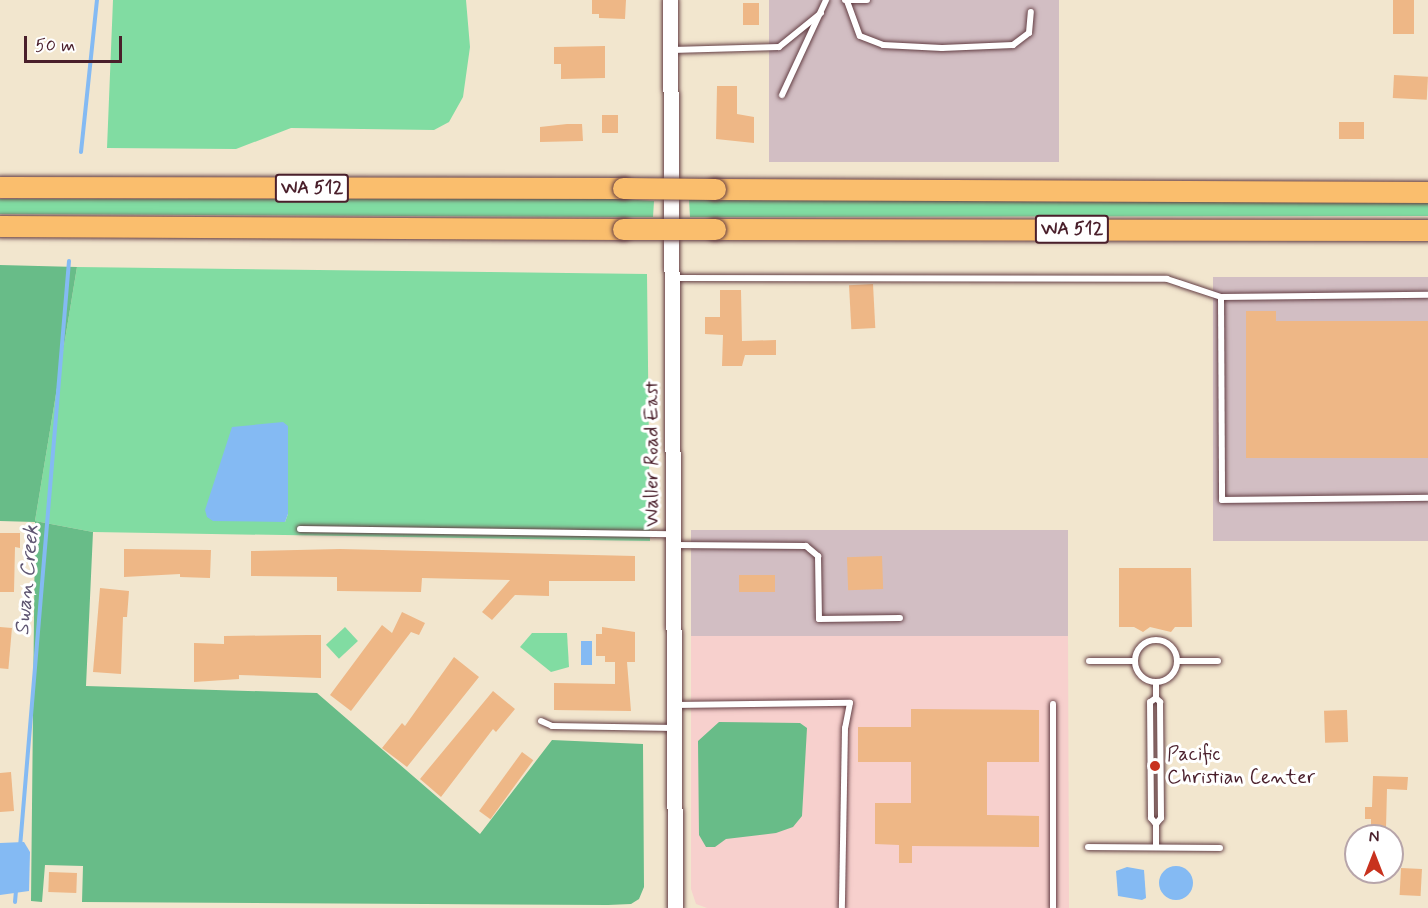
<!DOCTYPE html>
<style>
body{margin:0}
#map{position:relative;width:1428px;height:908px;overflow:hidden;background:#f2e6ce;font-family:Mynerve,sans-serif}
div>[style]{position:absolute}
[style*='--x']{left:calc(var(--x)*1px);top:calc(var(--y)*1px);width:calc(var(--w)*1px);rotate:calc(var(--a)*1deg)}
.built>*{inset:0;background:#f7d0cd}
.industrial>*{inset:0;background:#d2bec3;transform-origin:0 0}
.green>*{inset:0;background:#81dca2;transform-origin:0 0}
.forest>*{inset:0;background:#68bc88}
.water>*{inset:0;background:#84baf3;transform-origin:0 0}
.round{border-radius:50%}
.stream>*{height:4px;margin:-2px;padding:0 2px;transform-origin:2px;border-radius:2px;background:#84baf3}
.building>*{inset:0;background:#eeb786;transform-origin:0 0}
.roads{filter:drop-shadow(0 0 2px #633d43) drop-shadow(0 0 2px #633d43)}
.service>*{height:6px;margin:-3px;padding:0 3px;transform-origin:3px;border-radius:3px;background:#fff}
.service>.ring{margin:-3px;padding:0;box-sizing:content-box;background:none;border:6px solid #fff;border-radius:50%}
.tertiary>*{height:15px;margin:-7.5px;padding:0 7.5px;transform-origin:7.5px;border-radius:7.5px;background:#fff}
.motorway>*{height:21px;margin:-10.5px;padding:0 10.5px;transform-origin:10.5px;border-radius:10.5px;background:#fabe6d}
.bridges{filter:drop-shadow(0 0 2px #633d43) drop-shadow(0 0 2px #633d43)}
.motorway-bridge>*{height:21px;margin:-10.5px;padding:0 10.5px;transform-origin:10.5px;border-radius:10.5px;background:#fabe6d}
.dots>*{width:16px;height:16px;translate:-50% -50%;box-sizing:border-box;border:3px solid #fff;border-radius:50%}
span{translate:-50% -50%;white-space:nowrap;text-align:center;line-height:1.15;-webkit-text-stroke:6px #fff;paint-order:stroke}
.shield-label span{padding:2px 4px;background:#fff;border:2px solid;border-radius:4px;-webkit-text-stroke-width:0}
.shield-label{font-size:18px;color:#4a1f2b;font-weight:700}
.street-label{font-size:20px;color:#4a1f2b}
.poi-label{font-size:20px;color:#4a1f2b}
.left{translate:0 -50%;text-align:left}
.water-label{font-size:21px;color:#5e5571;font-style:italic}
.north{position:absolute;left:1344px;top:824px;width:60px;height:60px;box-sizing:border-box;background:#fff;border:2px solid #b7a5aa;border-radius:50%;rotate:0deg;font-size:16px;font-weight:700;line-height:24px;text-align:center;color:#4a1f2b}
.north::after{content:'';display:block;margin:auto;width:21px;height:27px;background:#c8321e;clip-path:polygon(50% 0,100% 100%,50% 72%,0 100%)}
.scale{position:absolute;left:24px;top:36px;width:98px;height:27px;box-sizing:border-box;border:3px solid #4a1f2b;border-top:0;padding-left:8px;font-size:18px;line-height:21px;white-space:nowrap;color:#4a1f2b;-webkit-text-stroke:4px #fff;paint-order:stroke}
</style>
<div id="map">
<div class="built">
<div style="clip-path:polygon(691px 636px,1068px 636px,1069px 908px,707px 908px,696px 904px,691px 889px)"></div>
</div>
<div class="industrial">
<div style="left:769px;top:0;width:290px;height:162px"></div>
<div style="left:1428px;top:277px;width:264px;height:215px;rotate:90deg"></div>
<div style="left:691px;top:530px;width:377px;height:106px"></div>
</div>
<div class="green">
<div style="clip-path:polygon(113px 0,466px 0,470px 47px,463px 97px,449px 122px,434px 130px,291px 128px,236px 149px,107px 148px)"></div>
<div style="clip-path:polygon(0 199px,622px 199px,654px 201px,653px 217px,621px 217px,0 214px)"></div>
<div style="clip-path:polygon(689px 200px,1428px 203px,1428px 216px,690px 217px)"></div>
<div style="clip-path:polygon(evenodd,77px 267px,647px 274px,650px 541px,93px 532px,35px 521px,77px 267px,288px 426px,288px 514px,285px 522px,288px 426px)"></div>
<div style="left:345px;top:627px;width:19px;height:26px;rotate:47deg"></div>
<div style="clip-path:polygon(532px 633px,567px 633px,569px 667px,551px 672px,520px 647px)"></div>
</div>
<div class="forest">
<div style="clip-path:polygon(0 265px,77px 267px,35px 521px,93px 532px,86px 686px,317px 693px,480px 834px,552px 740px,643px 744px,644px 887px,639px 899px,631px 904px,608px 905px,82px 902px,83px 866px,45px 865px,42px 902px,31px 901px,35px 522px,0 521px)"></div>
<div style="clip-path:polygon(719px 722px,800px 723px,807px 728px,802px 816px,793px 827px,776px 833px,726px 839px,715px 847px,706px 847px,699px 835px,698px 741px)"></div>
</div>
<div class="water">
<div style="clip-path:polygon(283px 422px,288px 426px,288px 514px,285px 522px,213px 521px,207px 517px,205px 510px,232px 427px)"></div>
<div style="left:581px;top:641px;width:11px;height:24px"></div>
<div style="clip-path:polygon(24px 842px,30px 852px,29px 891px,0 895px,0 843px)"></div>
<div class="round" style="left:1159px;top:866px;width:34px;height:34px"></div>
<div style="clip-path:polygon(1127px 867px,1144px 870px,1146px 898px,1142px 900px,1118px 896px,1116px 871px)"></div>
</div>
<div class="stream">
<div style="--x:81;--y:152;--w:153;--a:-84"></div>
<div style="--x:20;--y:847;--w:588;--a:-85.22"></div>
<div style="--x:15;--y:902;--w:11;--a:-85"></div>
</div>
<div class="building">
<div style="clip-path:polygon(592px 0,626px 0,625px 19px,599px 18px,599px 14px,592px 14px)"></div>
<div style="left:1393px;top:0;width:21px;height:34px"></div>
<div style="left:743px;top:3px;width:16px;height:22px"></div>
<div style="clip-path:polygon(605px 46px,605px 78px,561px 79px,561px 64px,554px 64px,554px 47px)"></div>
<div style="left:1394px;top:75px;width:34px;height:23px;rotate:3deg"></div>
<div style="clip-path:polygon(717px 86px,737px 86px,737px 114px,754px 117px,754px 143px,716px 139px)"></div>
<div style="left:618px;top:115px;width:18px;height:16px;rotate:90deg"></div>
<div style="left:1339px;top:122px;width:25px;height:17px"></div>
<div style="clip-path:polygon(567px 124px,582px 124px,583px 141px,540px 142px,540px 127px)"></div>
<div style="left:873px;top:284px;width:44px;height:24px;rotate:87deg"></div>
<div style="clip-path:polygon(720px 290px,741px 290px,742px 341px,776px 340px,776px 355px,745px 355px,742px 366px,722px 366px,723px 335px,705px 334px,705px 317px,720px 317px)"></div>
<div style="clip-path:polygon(1246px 311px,1276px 311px,1276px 321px,1428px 321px,1428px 458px,1246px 458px)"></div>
<div style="clip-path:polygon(0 533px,20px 533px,20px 548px,15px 547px,14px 592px,0 592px)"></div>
<div style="clip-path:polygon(124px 549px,211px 550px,210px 578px,180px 577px,180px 574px,124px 577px)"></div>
<div style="clip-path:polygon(340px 549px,635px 556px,635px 581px,549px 581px,549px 596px,515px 595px,492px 620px,482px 612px,510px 580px,422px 578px,421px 592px,337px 591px,337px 577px,251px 576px,251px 551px)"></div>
<div style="left:882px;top:556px;width:33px;height:35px;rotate:88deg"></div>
<div style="clip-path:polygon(1119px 568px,1191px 568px,1192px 627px,1175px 627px,1171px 632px,1150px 627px,1143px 632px,1134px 627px,1119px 627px)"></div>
<div style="left:775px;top:575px;width:17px;height:36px;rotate:90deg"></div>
<div style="clip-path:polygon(100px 588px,129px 591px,127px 617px,123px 617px,121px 674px,93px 672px)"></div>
<div style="clip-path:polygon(402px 612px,425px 623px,419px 635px,411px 632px,351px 711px,330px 695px,382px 625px,392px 633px)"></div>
<div style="left:0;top:627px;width:12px;height:41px;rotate:5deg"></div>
<div style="clip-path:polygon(602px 627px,635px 632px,635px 662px,627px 662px,631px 711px,554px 710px,554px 683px,615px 684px,615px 662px,605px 662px,605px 656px,596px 656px,596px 634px,602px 634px)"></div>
<div style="clip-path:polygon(307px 635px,321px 635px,321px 678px,239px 675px,239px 679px,194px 682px,194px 643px,224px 644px,224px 636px)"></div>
<div style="clip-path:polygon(454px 657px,479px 677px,407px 767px,382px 748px,402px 723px,405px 726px)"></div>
<div style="clip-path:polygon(493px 691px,515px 709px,496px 732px,493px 729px,441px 797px,420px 779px)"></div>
<div style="clip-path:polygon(911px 709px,1039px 710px,1039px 762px,987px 762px,987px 815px,1039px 816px,1039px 847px,912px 846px,912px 863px,899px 863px,899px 845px,875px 844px,875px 803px,911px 803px,911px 762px,858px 762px,858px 727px,911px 727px)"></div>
<div style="left:1347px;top:710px;width:32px;height:23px;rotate:88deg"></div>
<div style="left:522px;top:752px;width:14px;height:73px;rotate:36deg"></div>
<div style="clip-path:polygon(11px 772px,14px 811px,0 812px,0 773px)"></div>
<div style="clip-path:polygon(1373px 776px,1408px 777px,1407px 790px,1387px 789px,1386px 828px,1371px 827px,1371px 819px,1365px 819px,1365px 807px,1372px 807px)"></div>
<div style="left:1401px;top:868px;width:21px;height:27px;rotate:3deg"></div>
<div style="left:49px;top:872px;width:28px;height:20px;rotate:2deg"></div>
</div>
<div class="roads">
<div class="service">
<div style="--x:845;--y:0;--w:22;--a:0"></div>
<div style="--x:847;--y:1;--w:37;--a:70"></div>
<div style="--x:860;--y:36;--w:25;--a:21"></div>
<div style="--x:883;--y:45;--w:59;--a:2.9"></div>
<div style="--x:942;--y:48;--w:71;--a:-2.4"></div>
<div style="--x:1013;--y:45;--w:20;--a:-37"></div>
<div style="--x:1029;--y:33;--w:21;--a:-85"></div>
<div style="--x:672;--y:50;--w:107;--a:-1.6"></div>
<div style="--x:779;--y:47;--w:54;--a:-39"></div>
<div style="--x:782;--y:95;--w:105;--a:-65.1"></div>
<div style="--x:673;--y:278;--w:494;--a:0.1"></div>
<div style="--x:1167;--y:279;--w:57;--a:18.4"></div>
<div style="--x:1221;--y:297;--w:207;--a:-0.6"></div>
<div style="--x:1221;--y:297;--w:203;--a:89.7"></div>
<div style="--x:1222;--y:500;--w:206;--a:-0.6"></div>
<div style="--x:300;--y:529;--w:372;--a:0.8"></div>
<div style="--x:674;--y:545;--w:132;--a:0.4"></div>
<div style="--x:806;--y:546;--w:16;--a:40"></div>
<div style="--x:818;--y:556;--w:63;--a:89.1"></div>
<div style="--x:819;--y:619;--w:81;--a:-0.7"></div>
<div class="ring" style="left:1135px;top:640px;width:36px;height:36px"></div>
<div style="--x:1089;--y:661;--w:46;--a:0"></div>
<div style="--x:1177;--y:661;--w:41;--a:0"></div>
<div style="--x:1156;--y:682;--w:16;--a:90"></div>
<div style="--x:1156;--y:698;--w:6;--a:45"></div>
<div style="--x:1160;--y:702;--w:116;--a:89.5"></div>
<div style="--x:1161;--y:818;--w:8;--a:130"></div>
<div style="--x:1156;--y:698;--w:7;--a:146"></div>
<div style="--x:1150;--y:702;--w:116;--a:89.5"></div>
<div style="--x:1151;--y:818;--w:8;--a:50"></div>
<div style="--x:1156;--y:824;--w:22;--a:90"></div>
<div style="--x:1053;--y:704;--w:204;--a:90"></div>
<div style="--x:674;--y:705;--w:176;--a:-0.7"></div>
<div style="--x:850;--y:703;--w:25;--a:101"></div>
<div style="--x:845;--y:728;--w:180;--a:91"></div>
<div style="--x:541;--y:721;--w:12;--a:24"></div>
<div style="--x:552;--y:726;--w:122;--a:0.9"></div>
<div style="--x:1088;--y:847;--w:132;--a:0.4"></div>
</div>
<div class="tertiary">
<div style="--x:670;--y:0;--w:908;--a:89.68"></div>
</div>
<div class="motorway">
<div style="--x:0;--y:187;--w:623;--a:0.09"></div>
<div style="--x:715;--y:189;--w:713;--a:0.24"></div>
<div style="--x:0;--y:226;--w:623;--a:0.28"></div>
<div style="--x:715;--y:229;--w:713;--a:0.08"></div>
</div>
</div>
<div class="bridges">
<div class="motorway-bridge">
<div style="--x:623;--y:188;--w:92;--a:0.6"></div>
<div style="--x:623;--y:229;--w:92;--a:0"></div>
</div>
</div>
<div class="dots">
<div style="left:1155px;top:766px;background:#c8321e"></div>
</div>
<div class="shield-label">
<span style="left:312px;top:188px">WA 512</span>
<span style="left:1072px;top:229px">WA 512</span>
</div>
<div class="street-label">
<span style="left:652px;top:454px;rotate:-90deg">Waller Road East</span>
</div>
<div class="poi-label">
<span class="left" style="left:1167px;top:766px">Pacific<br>Christian Center</span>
</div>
<div class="water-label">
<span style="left:27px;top:580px;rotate:-85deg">Swan Creek</span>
</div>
<div class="north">N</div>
<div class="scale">50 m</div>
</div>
